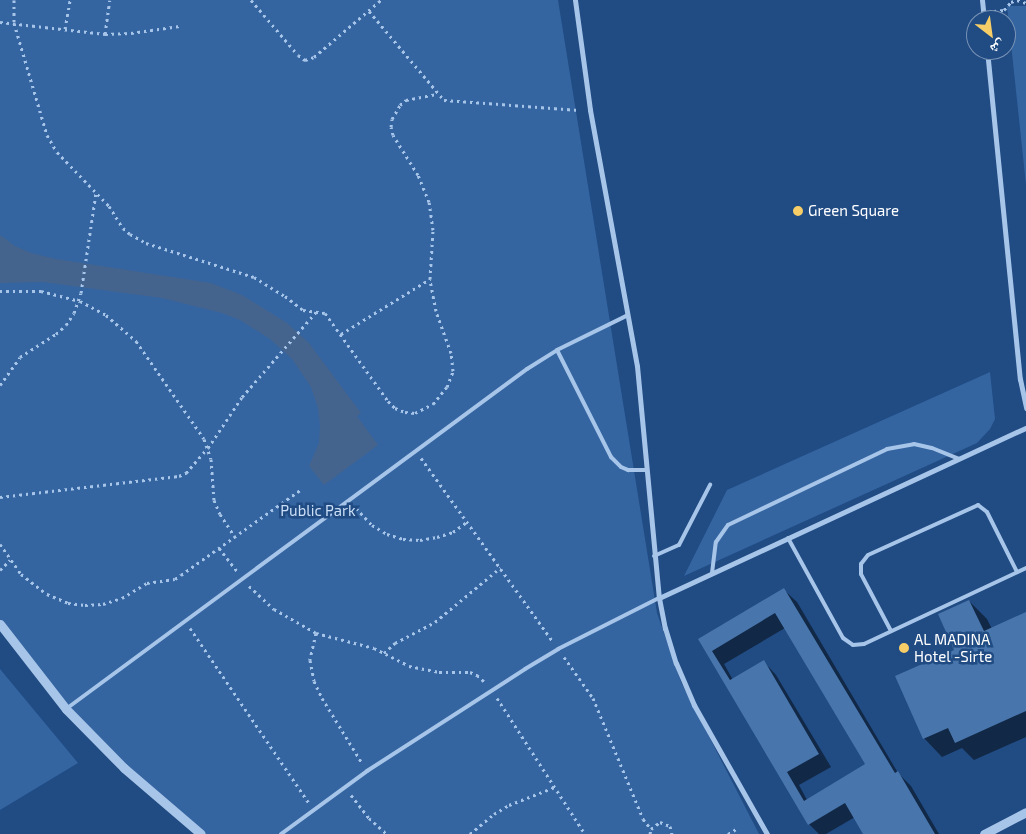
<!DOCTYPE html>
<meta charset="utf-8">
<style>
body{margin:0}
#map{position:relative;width:1026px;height:834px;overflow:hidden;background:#204b83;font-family:"Exo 2","Noto Naskh Arabic",sans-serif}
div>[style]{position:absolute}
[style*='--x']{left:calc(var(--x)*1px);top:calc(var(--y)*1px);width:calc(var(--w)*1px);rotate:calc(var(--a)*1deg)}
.green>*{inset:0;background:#3465a1}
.water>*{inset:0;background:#45648d}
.shadow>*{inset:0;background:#0007}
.building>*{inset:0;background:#4875ab}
.path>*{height:3px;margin-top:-1.5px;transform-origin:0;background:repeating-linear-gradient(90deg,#a7c5e9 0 2.5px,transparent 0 6.5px)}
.service>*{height:4px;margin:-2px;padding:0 2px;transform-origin:2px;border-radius:2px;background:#a7c5e9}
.minor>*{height:5px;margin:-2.5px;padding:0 2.5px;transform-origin:2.5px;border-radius:2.5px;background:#a7c5e9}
.tertiary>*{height:9px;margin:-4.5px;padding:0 4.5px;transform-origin:4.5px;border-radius:4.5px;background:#a7c5e9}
.dots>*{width:14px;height:14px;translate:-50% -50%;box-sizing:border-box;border:2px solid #204b83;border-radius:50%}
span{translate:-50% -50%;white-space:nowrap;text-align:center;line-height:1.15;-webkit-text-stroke:5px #204b83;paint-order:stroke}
.poi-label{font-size:15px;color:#fff}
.left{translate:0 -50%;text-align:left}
.park-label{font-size:15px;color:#cbdff7}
.north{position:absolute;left:966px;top:10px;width:50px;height:50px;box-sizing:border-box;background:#204b83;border:1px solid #7993b5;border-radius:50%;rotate:150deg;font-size:14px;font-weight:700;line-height:20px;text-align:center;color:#fff}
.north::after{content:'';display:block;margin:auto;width:18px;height:22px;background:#f6cd67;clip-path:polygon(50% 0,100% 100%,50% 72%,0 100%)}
</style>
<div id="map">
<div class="green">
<div style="clip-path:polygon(0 0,558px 0,657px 613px,681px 682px,759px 834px,201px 834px,67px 709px,0 624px)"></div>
<div style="clip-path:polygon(1007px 6px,1026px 6px,1026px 185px)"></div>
<div style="clip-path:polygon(990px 372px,995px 419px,990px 429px,977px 443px,684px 576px,727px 490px)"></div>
<div style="clip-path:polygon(0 669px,78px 763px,0 810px)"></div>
</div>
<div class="water">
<div style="clip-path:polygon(0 235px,15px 246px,31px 253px,56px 259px,211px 283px,242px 295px,287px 323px,309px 343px,361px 413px,357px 416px,378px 445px,324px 485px,309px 466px,319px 443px,320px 425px,318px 408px,311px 387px,292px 359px,270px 339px,240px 320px,222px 313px,162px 298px,43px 282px,0 283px)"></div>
</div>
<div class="shadow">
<div style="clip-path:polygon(evenodd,784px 590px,797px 602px,898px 773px,911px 786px,939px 834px,865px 834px,855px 817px,826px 834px,819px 834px,809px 824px,700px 640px,784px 590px,785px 628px,866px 765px,807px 800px,799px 785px,831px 767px,776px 675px,764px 662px,733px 680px,724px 664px,785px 628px)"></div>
<div style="clip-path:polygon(969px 601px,987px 619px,992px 629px,1026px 614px,1026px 737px,974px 760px,962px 748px,942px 757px,924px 738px,956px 651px)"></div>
</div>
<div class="building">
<div style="clip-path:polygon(evenodd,784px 588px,895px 773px,898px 771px,935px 834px,863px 834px,845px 803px,808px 825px,698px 639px,784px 588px,775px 613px,865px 764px,804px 801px,787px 772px,819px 754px,764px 660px,730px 680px,712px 651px,775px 613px)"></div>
<div style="clip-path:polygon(969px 600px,984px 631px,1026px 612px,1026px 711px,955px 743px,948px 728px,923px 739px,895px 676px,954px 650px,938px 614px)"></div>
</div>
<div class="path">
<div style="--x:14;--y:0;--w:23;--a:90"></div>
<div style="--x:14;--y:23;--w:117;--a:73.6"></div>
<div style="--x:47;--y:135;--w:20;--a:60"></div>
<div style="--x:57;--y:152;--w:75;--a:46.1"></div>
<div style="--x:109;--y:206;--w:26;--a:58"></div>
<div style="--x:123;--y:228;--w:9;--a:41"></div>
<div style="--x:130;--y:234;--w:18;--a:29"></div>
<div style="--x:146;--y:243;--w:113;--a:17.5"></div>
<div style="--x:254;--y:277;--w:36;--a:32"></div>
<div style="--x:285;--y:296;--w:23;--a:38"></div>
<div style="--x:303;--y:310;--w:22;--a:8"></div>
<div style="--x:325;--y:313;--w:108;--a:54.4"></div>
<div style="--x:388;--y:401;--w:10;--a:45"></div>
<div style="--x:395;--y:408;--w:11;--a:22"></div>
<div style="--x:405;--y:412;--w:10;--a:6"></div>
<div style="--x:415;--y:413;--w:20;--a:-27"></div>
<div style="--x:433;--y:404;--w:22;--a:-51"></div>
<div style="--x:447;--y:387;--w:17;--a:-69"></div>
<div style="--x:453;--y:371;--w:18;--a:-96"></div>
<div style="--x:451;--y:353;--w:45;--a:-109.7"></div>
<div style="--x:436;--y:311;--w:33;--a:-101"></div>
<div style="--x:430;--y:279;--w:49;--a:-86.5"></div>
<div style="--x:433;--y:230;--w:28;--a:-98"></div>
<div style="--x:429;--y:202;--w:29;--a:-112"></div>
<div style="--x:418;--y:175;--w:47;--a:-122"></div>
<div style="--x:393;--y:135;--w:8;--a:-104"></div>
<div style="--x:391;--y:127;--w:8;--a:-83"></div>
<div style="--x:392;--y:119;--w:16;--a:-60"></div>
<div style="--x:400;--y:105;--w:8;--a:-40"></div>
<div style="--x:406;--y:100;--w:32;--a:-11"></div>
<div style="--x:251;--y:0;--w:72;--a:49.5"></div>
<div style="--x:298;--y:55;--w:9;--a:36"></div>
<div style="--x:305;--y:60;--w:9;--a:-18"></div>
<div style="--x:314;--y:57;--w:88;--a:-40.4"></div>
<div style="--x:369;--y:11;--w:116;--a:49.9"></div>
<div style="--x:444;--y:100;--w:135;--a:4.2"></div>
<div style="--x:994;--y:11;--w:10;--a:-6"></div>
<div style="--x:1004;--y:10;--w:11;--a:-49"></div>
<div style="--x:1011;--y:2;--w:6;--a:-18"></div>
<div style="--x:1017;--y:0;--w:9;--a:18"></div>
<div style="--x:0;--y:22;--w:106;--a:6.5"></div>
<div style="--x:105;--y:34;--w:26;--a:-2"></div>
<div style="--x:131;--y:33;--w:49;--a:-8.3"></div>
<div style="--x:65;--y:29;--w:29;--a:-80"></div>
<div style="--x:105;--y:34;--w:34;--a:-82"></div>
<div style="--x:0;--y:291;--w:41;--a:0"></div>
<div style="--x:41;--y:291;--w:40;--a:14.4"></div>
<div style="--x:80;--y:301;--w:30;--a:28"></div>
<div style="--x:106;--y:315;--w:40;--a:41"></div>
<div style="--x:136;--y:341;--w:119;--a:55.2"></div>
<div style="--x:204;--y:439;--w:21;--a:71"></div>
<div style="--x:211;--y:459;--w:41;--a:85.8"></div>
<div style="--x:214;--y:500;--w:15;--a:67"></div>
<div style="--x:220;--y:514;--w:27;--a:57"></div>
<div style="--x:341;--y:334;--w:105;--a:-31.7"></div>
<div style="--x:0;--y:385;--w:34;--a:-54"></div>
<div style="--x:20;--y:357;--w:43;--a:-32.6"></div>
<div style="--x:56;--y:334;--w:13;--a:-42"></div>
<div style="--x:66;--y:325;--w:14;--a:-56"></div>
<div style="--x:74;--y:313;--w:21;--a:-71"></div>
<div style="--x:81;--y:293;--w:101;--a:-81.5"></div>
<div style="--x:421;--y:458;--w:226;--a:54.3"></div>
<div style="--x:0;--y:497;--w:180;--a:-6.7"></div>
<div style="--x:179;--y:476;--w:8;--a:-23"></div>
<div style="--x:186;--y:473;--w:33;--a:-49"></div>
<div style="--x:208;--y:448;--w:61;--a:-56.3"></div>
<div style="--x:242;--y:397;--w:114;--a:-48.9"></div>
<div style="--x:356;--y:508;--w:23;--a:47"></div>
<div style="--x:372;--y:525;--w:17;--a:31"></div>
<div style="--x:387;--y:534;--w:17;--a:17"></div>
<div style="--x:403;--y:539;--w:17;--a:3"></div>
<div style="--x:420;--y:540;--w:17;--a:-10"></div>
<div style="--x:437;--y:537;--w:17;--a:-17"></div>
<div style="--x:453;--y:532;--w:17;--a:-36"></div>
<div style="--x:0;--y:544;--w:37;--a:55"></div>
<div style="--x:21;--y:574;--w:33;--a:38"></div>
<div style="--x:47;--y:594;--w:23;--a:23"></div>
<div style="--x:68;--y:603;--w:17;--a:7"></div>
<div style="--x:85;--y:605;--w:18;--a:-3"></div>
<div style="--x:103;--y:604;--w:20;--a:-18"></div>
<div style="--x:122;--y:598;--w:29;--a:-31"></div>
<div style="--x:147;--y:583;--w:28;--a:-8"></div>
<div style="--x:175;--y:579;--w:7;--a:-34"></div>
<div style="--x:181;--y:575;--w:146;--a:-35.5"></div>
<div style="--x:219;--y:548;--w:29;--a:52"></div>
<div style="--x:0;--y:570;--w:14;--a:-45"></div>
<div style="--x:249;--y:586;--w:34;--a:43"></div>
<div style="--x:274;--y:609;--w:48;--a:29.7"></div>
<div style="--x:316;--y:633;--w:60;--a:14.5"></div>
<div style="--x:374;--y:648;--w:39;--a:27"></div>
<div style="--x:409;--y:666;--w:31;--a:11"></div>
<div style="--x:439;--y:672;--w:31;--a:0"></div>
<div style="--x:470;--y:672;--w:8;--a:23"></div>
<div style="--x:477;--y:675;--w:12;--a:42"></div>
<div style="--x:190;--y:628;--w:212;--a:55.8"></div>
<div style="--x:316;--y:633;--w:28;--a:103"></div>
<div style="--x:310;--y:660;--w:21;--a:79"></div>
<div style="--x:314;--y:681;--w:19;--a:65"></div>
<div style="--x:322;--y:698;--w:76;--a:58.4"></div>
<div style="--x:384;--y:653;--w:15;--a:-42"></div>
<div style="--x:395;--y:643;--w:45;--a:-27.7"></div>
<div style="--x:435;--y:622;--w:85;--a:-39.7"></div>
<div style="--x:564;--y:657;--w:50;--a:54.7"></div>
<div style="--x:593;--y:698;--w:131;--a:67.5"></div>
<div style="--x:643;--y:819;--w:13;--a:51"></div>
<div style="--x:497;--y:698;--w:162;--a:57.1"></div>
<div style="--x:351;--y:795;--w:29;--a:52"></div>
<div style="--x:369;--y:818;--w:24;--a:42"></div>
<div style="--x:470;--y:834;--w:31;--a:-40"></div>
<div style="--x:494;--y:814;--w:17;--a:-31"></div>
<div style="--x:509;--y:805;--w:49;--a:-21.4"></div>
<div style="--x:650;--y:834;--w:5;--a:-79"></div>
<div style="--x:651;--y:829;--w:11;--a:-38"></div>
<div style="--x:660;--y:822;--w:11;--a:22"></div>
<div style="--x:670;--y:826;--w:8;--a:76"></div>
<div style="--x:728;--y:834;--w:12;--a:-31"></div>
</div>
<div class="service">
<div style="--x:557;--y:350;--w:120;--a:63.2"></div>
<div style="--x:611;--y:457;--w:14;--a:45"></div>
<div style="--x:621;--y:467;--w:8;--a:23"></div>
<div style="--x:628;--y:470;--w:19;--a:0"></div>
<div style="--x:788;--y:538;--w:114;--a:61.2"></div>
<div style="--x:843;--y:638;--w:12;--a:35"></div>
<div style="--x:853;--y:645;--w:11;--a:-5"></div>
<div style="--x:864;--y:644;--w:179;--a:-25.1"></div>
<div style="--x:654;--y:556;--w:27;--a:-24"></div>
<div style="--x:679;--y:545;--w:68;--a:-62.7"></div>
<div style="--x:712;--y:573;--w:31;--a:-83"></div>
<div style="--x:716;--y:542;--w:21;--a:-55"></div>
<div style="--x:728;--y:525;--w:176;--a:-25.5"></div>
<div style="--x:887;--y:449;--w:27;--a:-10"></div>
<div style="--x:914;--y:444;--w:18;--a:13"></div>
<div style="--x:932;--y:448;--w:29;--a:22"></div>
<div style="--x:891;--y:631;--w:64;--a:-117.8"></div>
<div style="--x:861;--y:574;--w:10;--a:-90"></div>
<div style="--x:861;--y:564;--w:11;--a:-52"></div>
<div style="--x:868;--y:555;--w:121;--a:-24.4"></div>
<div style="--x:978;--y:505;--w:11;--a:38"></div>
<div style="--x:987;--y:512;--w:67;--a:63.4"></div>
<div style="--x:66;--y:709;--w:573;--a:-36.41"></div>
<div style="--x:527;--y:369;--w:36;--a:-32"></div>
<div style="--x:557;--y:350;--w:79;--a:-26.2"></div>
<div style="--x:281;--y:834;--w:107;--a:-36.2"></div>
<div style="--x:367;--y:771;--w:188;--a:-32.8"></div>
<div style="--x:525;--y:669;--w:39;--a:-31"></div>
<div style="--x:558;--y:649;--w:113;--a:-26.8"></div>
</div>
<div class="minor">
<div style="--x:575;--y:0;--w:111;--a:82.2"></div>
<div style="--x:590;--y:110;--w:260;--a:79.6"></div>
<div style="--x:637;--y:366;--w:233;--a:84.6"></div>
<div style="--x:659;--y:598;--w:31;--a:79"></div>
<div style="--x:665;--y:628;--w:37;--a:73"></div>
<div style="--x:676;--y:663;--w:46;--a:66.8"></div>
<div style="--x:694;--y:705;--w:148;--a:60.5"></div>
<div style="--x:982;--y:0;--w:20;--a:84"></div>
<div style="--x:987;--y:50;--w:331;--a:84.3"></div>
<div style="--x:1020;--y:379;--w:30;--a:78"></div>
<div style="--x:659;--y:598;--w:404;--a:-24.9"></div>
</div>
<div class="tertiary">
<div style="--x:0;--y:624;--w:108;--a:52.2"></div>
<div style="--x:66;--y:709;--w:83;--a:45.5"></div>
<div style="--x:124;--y:768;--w:101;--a:40.6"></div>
<div style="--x:984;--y:834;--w:47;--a:-27.6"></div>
</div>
<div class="dots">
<div style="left:798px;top:211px;background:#f6cd67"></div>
<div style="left:904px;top:648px;background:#f6cd67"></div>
</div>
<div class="poi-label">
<span class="left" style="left:808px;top:211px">Green Square</span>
<span class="left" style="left:914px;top:648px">AL MADINA<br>Hotel -Sirte</span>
</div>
<div class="park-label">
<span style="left:318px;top:511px">Public Park</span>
</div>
<div class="north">ش</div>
</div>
